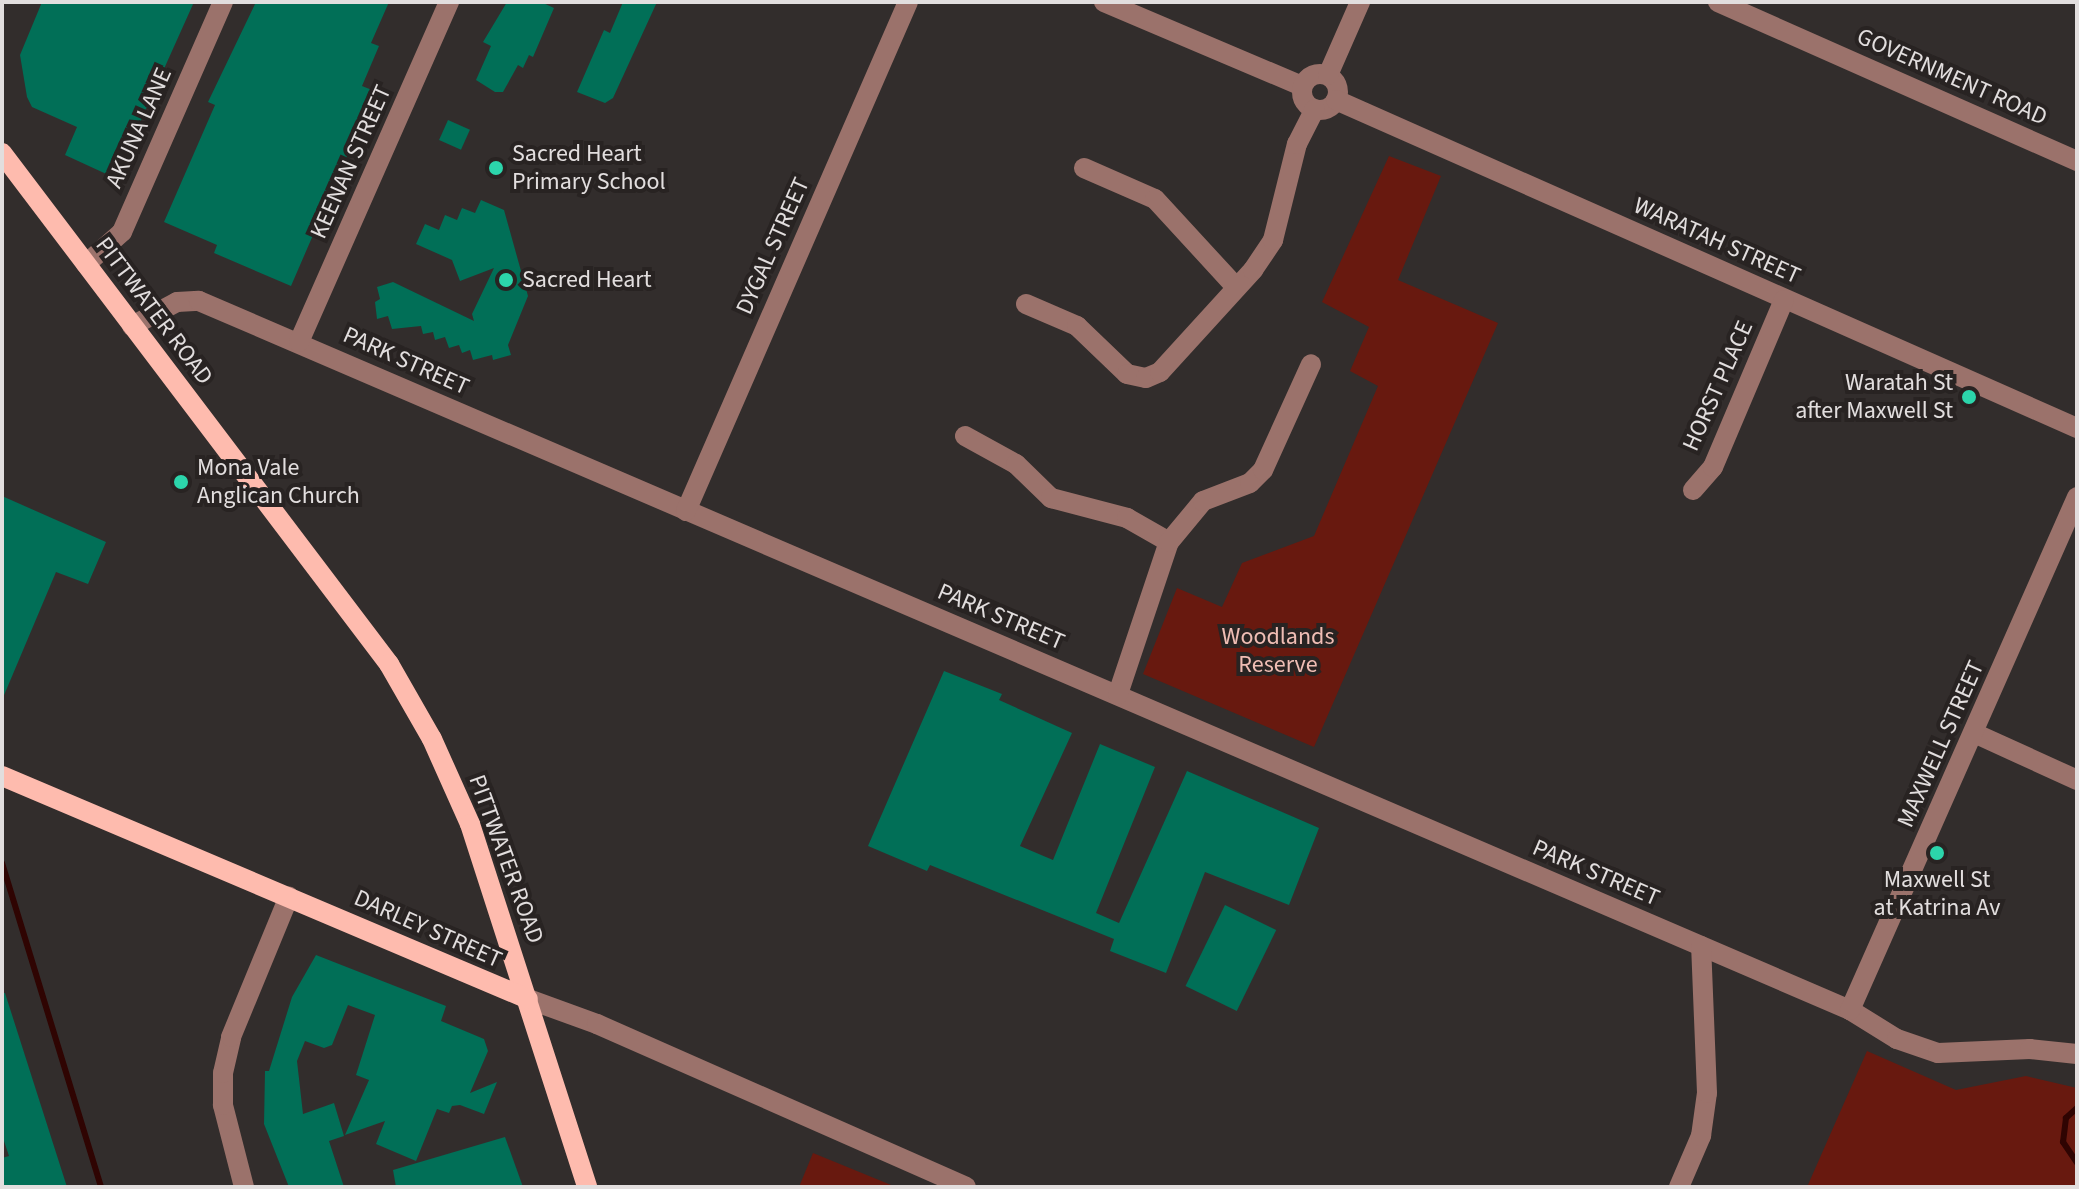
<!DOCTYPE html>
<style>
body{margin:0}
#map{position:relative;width:2079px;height:1189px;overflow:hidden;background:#322d2c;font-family:"Source Sans 3",sans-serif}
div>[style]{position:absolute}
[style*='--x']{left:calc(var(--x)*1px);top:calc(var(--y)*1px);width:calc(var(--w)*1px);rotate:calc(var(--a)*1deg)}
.green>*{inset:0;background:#68190f}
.stream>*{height:6px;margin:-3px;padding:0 3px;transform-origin:3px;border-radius:3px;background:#2f0402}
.building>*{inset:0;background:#016f57;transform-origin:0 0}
.minor>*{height:20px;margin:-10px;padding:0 10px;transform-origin:10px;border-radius:10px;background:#9b726b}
.minor>.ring{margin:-10px;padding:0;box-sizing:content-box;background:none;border:20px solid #9b726b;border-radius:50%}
.major>*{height:20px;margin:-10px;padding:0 10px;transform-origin:10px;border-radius:10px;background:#febbae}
.dots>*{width:22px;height:22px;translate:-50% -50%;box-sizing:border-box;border:4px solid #282322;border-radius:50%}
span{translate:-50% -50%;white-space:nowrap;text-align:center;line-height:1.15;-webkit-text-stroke:8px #282322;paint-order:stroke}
.street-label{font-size:24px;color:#e2dede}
.poi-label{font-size:24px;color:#e2dede}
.left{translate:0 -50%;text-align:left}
.right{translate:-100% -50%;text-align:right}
.park-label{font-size:24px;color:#efbdb4}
.frame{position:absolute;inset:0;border:4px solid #e2dede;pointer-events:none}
</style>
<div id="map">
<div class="green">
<div style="clip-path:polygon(1389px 156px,1441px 176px,1398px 280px,1498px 323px,1314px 747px,1143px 674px,1177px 588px,1222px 607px,1242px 563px,1314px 536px,1378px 386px,1350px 371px,1369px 327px,1322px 302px)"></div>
<div style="clip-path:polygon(1867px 1051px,1956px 1090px,2026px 1076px,2077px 1088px,2077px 1187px,1807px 1187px)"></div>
<div style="clip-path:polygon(813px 1153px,896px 1187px,799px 1187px)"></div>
</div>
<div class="stream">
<div style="--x:2;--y:863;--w:339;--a:73"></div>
<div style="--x:2077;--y:1108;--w:15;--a:138"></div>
<div style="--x:2066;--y:1118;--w:24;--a:97"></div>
<div style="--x:2063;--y:1142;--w:25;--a:56"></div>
</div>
<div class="building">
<div style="clip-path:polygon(42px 2px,194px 2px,115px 178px,65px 155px,77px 127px,32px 107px,27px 97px,20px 55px)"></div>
<div style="clip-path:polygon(256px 2px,389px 2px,371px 43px,379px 46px,362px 86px,382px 94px,372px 118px,365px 115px,291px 286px,214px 253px,217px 245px,164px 222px,215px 105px,208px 102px)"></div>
<div style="clip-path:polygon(507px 2px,541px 2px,554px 8px,533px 57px,529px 55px,523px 68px,518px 65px,503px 92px,495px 92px,476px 80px,491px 46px,483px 42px)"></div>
<div style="clip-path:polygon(623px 2px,657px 2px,613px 98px,605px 103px,577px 92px,604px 30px,610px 33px)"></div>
<div style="left:448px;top:120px;width:24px;height:22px;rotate:24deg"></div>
<div style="clip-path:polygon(481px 200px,504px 210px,528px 296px,508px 345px,511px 355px,493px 360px,492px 355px,473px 360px,470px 350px,462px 353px,459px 345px,449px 348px,445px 337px,435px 340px,433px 332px,423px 334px,421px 326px,392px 329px,388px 316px,377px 319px,375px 302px,380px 299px,377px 287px,393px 282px,474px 321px,472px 314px,494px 268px,460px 281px,452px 260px,416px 244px,425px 224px,439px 230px,445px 215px,457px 220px,462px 208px,475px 213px)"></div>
<div style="clip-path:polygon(2px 496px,106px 542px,88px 584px,56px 572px,2px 700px)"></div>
<div style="clip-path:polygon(944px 671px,1002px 694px,999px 700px,1072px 733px,1020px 846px,1053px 860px,1100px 744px,1155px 767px,1096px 913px,1119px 923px,1187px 771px,1319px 828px,1289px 905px,1205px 872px,1166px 973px,1110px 951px,1114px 939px,930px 865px,927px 871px,868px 846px)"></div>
<div style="left:1225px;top:905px;width:57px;height:90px;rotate:26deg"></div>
<div style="clip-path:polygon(316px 955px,446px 1006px,441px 1021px,484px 1039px,488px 1051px,470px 1093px,497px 1082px,484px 1114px,460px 1105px,452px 1106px,449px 1113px,437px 1109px,416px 1161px,376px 1144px,385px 1121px,345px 1135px,369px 1080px,356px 1075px,375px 1015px,348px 1005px,332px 1045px,324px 1048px,305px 1041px,297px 1061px,303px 1114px,334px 1103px,344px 1136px,329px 1141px,344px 1187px,289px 1187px,264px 1124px,265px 1071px,269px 1071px,292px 997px)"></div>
<div style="clip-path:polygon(2px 993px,5px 993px,67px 1187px,2px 1187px,2px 1158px,9px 1156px,2px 1135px)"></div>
<div style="clip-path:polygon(505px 1137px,523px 1187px,396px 1187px,393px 1170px)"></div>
</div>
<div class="minor">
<div style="--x:1104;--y:2;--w:215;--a:23"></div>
<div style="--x:1718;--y:2;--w:393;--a:23.9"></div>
<div class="ring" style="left:1302px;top:74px;width:16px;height:16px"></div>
<div style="--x:1328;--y:75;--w:80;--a:-66.3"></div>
<div style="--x:1336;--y:100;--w:810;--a:23.88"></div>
<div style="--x:1084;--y:168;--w:77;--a:23.6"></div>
<div style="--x:1155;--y:199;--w:117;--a:47.4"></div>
<div style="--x:86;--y:264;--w:48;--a:-41.6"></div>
<div style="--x:122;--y:232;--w:251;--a:-66.3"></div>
<div style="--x:1026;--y:304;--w:56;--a:23.3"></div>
<div style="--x:1077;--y:326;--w:69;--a:43.8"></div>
<div style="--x:1127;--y:374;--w:19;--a:12"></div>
<div style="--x:1146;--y:378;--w:15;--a:-23"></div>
<div style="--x:1160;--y:372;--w:138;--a:-47.6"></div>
<div style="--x:1253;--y:270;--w:36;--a:-56"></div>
<div style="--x:1273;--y:240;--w:99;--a:-76"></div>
<div style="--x:1297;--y:144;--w:39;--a:-63"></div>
<div style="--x:132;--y:326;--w:51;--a:-28.1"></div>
<div style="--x:177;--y:302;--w:22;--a:-3"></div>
<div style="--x:199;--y:301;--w:1797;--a:23.24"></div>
<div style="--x:1850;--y:1010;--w:55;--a:31.7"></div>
<div style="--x:1897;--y:1039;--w:43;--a:18.9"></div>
<div style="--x:1938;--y:1053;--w:92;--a:-2.5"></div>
<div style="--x:2030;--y:1049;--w:47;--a:6.1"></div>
<div style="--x:299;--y:342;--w:372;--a:-66.2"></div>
<div style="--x:965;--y:436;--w:58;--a:28.8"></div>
<div style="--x:1016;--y:464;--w:49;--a:44.2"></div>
<div style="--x:1051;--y:498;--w:79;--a:14.7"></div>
<div style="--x:1127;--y:518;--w:48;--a:29.7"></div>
<div style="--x:1693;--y:490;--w:30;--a:-49"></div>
<div style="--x:1713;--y:467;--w:181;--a:-67"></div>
<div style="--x:686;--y:511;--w:555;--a:-66.44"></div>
<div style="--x:1118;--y:694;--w:160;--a:-71.5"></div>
<div style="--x:1169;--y:542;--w:53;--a:-50.3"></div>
<div style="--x:1203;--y:501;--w:50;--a:-21"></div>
<div style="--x:1250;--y:483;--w:18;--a:-45"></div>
<div style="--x:1263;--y:470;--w:116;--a:-65.6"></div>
<div style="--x:1974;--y:733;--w:113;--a:24.5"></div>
<div style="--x:528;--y:999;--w:73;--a:19.9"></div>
<div style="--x:597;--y:1024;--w:403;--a:23.8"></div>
<div style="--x:1850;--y:1010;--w:561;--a:-66.13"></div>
<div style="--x:244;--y:1187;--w:85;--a:-104.4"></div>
<div style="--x:223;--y:1105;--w:32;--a:-90"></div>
<div style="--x:223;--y:1073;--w:37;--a:-77"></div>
<div style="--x:231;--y:1037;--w:152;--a:-67.6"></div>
<div style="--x:1679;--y:1187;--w:56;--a:-66.7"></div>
<div style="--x:1701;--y:1136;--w:43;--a:-82.1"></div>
<div style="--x:1707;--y:1093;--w:147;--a:-92.3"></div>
</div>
<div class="major">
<div style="--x:2;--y:153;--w:641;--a:52.86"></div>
<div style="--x:389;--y:664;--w:86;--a:60.2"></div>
<div style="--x:432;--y:739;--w:93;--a:65.9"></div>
<div style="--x:470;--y:824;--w:381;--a:72.1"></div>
<div style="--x:2;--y:776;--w:571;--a:22.97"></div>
</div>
<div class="dots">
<div style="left:496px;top:168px;background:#2cd5ab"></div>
<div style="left:506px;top:280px;background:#2cd5ab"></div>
<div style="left:1969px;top:397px;background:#2cd5ab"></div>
<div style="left:181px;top:482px;background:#2cd5ab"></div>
<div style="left:1937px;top:853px;background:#2cd5ab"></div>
</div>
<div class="street-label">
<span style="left:1952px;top:77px;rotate:24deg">GOVERNMENT ROAD</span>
<span style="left:139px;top:128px;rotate:-66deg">AKUNA LANE</span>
<span style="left:351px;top:162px;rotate:-66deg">KEENAN STREET</span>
<span style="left:1717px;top:241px;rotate:24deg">WARATAH STREET</span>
<span style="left:773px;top:246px;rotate:-66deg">DYGAL STREET</span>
<span style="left:154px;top:311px;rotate:53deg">PITTWATER ROAD</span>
<span style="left:406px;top:361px;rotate:24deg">PARK STREET</span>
<span style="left:1718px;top:386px;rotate:-66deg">HORST PLACE</span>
<span style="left:1001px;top:617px;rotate:23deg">PARK STREET</span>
<span style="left:1941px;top:744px;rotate:-66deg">MAXWELL STREET</span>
<span style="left:506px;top:859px;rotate:70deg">PITTWATER ROAD</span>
<span style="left:1596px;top:873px;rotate:23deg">PARK STREET</span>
<span style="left:428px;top:929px;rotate:24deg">DARLEY STREET</span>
</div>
<div class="poi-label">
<span class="left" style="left:512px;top:168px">Sacred Heart<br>Primary School</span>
<span class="left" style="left:522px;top:280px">Sacred Heart</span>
<span class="right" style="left:1953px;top:397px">Waratah St<br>after Maxwell St</span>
<span class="left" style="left:197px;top:482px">Mona Vale<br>Anglican Church</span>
<span style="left:1937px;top:894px">Maxwell St<br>at Katrina Av</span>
</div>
<div class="park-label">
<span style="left:1278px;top:651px">Woodlands<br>Reserve</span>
</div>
<div class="frame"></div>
</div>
